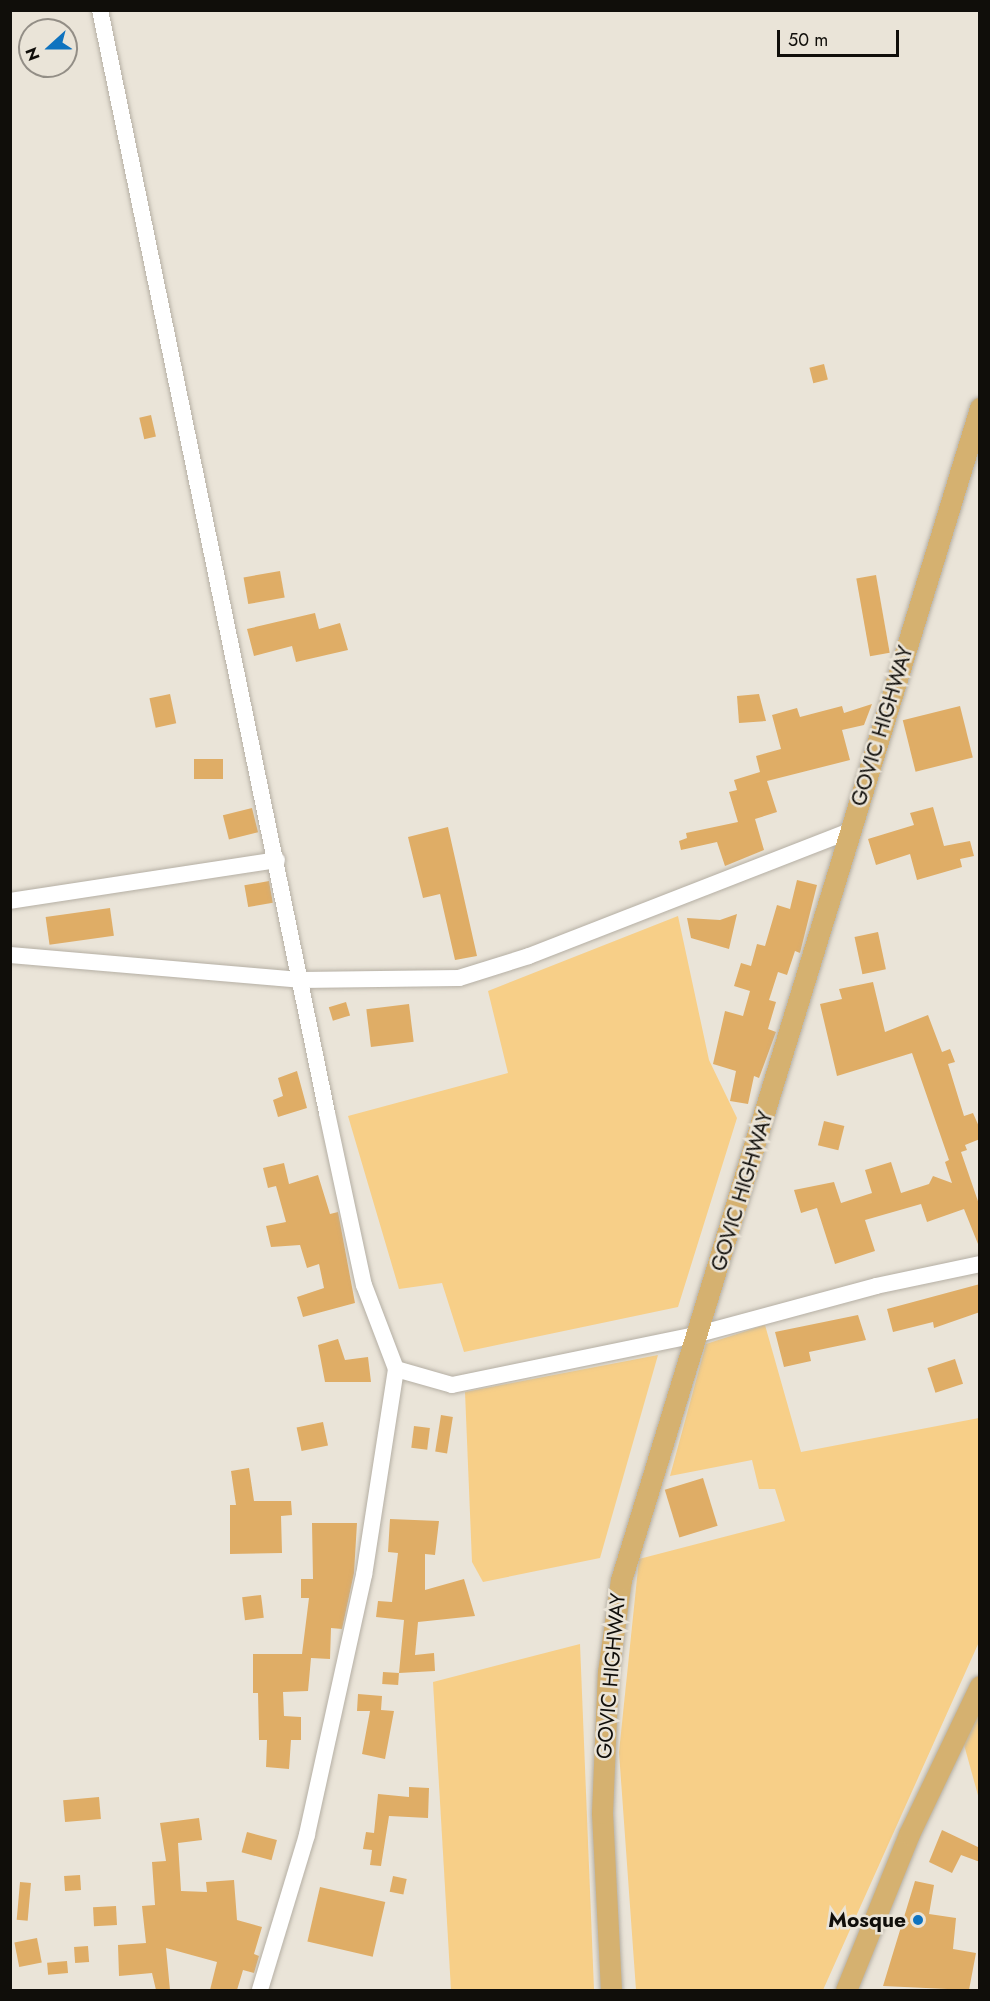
<!DOCTYPE html>
<style>
body{margin:0}
#map{position:relative;width:990px;height:2001px;overflow:hidden;background:#eae4d8;font-family:Jost,sans-serif}
div>[style]{position:absolute}
[style*='--x']{left:calc(var(--x)*1px);top:calc(var(--y)*1px);width:calc(var(--w)*1px);rotate:calc(var(--a)*1deg)}
.green>*{inset:0;background:#f7cf88}
.building>*{inset:0;background:#dfad66;transform-origin:0 0}
.roads{filter:drop-shadow(0 0 2px #b5afa4) drop-shadow(0 0 2px #b5afa4)}
.minor>*{height:16px;margin:-8px;padding:0 8px;transform-origin:8px;border-radius:8px;background:#fff}
.major>*{height:21px;margin:-10.5px;padding:0 10.5px;transform-origin:10.5px;border-radius:10.5px;background:#d5b170}
.dots>*{width:16px;height:16px;translate:-50% -50%;box-sizing:border-box;border:3px solid #eae4d8;border-radius:50%}
span{translate:-50% -50%;white-space:nowrap;text-align:center;line-height:1.15;-webkit-text-stroke:5px #eae4d8;paint-order:stroke}
.street-label{font-size:21px;color:#100e0a}
.poi-label{font-size:21px;color:#100e0a;font-weight:700}
.right{translate:-100% -50%;text-align:right}
.frame{position:absolute;inset:0;border:12px solid #100e0a;pointer-events:none}
.north{position:absolute;left:18px;top:18px;width:60px;height:60px;box-sizing:border-box;background:#eae4d8;border:2px solid #938e86;border-radius:50%;rotate:249deg;font-size:16px;font-weight:700;line-height:24px;text-align:center;color:#100e0a}
.north::after{content:'';display:block;margin:auto;width:21px;height:27px;background:#0f73bf;clip-path:polygon(50% 0,100% 100%,50% 72%,0 100%)}
.scale{position:absolute;left:777px;top:30px;width:122px;height:27px;box-sizing:border-box;border:3px solid #100e0a;border-top:0;padding-left:8px;font-size:18px;line-height:21px;white-space:nowrap;color:#100e0a;-webkit-text-stroke:4px #eae4d8;paint-order:stroke}
</style>
<div id="map">
<div class="green">
<div style="clip-path:polygon(678px 916px,709px 1060px,737px 1118px,678px 1307px,464px 1352px,442px 1283px,399px 1289px,348px 1116px,508px 1073px,488px 991px)"></div>
<div style="clip-path:polygon(765px 1325px,801px 1452px,979px 1418px,979px 1642px,823px 1990px,636px 1990px,619px 1752px,639px 1559px,785px 1521px,775px 1489px,759px 1489px,752px 1460px,670px 1476px,706px 1344px)"></div>
<div style="clip-path:polygon(658px 1355px,600px 1558px,483px 1582px,472px 1562px,465px 1392px)"></div>
<div style="clip-path:polygon(580px 1644px,594px 1990px,451px 1990px,433px 1682px)"></div>
<div style="clip-path:polygon(979px 1706px,979px 1799px,963px 1741px)"></div>
</div>
<div class="building">
<div style="left:824px;top:364px;width:16px;height:15px;rotate:76deg"></div>
<div style="left:151px;top:415px;width:22px;height:12px;rotate:77deg"></div>
<div style="left:280px;top:571px;width:27px;height:37px;rotate:80deg"></div>
<div style="left:876px;top:575px;width:79px;height:20px;rotate:80deg"></div>
<div style="clip-path:polygon(315px 613px,319px 629px,340px 623px,348px 650px,296px 662px,292px 646px,254px 656px,247px 629px)"></div>
<div style="left:170px;top:694px;width:30px;height:21px;rotate:78deg"></div>
<div style="clip-path:polygon(759px 694px,766px 721px,739px 723px,737px 696px)"></div>
<div style="clip-path:polygon(872px 704px,864px 725px,842px 730px,850px 760px,767px 781px,777px 812px,755px 819px,764px 850px,725px 866px,717px 842px,681px 850px,679px 841px,687px 838px,686px 833px,738px 822px,729px 792px,737px 790px,734px 780px,760px 772px,756px 756px,781px 749px,772px 715px,797px 708px,800px 717px,842px 706px,844px 713px)"></div>
<div style="left:960px;top:706px;width:53px;height:59px;rotate:76deg"></div>
<div style="left:194px;top:759px;width:29px;height:20px"></div>
<div style="clip-path:polygon(933px 807px,944px 846px,970px 841px,974px 856px,960px 859px,962px 867px,917px 880px,910px 854px,876px 865px,868px 839px,914px 825px,910px 813px)"></div>
<div style="left:252px;top:808px;width:25px;height:30px;rotate:76deg"></div>
<div style="clip-path:polygon(448px 827px,477px 956px,455px 960px,440px 894px,423px 898px,408px 837px)"></div>
<div style="clip-path:polygon(797px 880px,817px 885px,800px 953px,795px 951px,787px 975px,778px 972px,769px 1000px,776px 1002px,768px 1029px,776px 1032px,759px 1078px,754px 1076px,748px 1104px,730px 1101px,736px 1071px,713px 1064px,725px 1011px,743px 1016px,750px 991px,734px 986px,741px 963px,751px 966px,757px 944px,765px 946px,777px 905px,790px 909px)"></div>
<div style="left:269px;top:881px;width:22px;height:25px;rotate:80deg"></div>
<div style="left:110px;top:908px;width:28px;height:65px;rotate:82deg"></div>
<div style="clip-path:polygon(737px 914px,729px 949px,691px 938px,687px 918px,720px 920px)"></div>
<div style="left:878px;top:932px;width:38px;height:24px;rotate:78deg"></div>
<div style="clip-path:polygon(873px 982px,885px 1032px,928px 1015px,942px 1052px,950px 1049px,955px 1062px,948px 1064px,964px 1116px,973px 1113px,980px 1129px,980px 1139px,965px 1145px,967px 1150px,961px 1152px,980px 1207px,980px 1249px,964px 1209px,927px 1222px,921px 1204px,865px 1220px,875px 1251px,835px 1264px,817px 1208px,801px 1213px,794px 1190px,834px 1182px,841px 1203px,872px 1193px,865px 1170px,891px 1162px,901px 1193px,929px 1184px,933px 1176px,952px 1183px,945px 1162px,949px 1160px,912px 1053px,837px 1076px,820px 1004px,842px 999px,839px 989px)"></div>
<div style="left:346px;top:1002px;width:14px;height:18px;rotate:73deg"></div>
<div style="left:409px;top:1004px;width:38px;height:43px;rotate:83deg"></div>
<div style="clip-path:polygon(297px 1071px,307px 1108px,278px 1117px,273px 1100px,283px 1096px,278px 1078px)"></div>
<div style="left:824px;top:1121px;width:21px;height:25px;rotate:14deg"></div>
<div style="clip-path:polygon(284px 1163px,289px 1184px,318px 1175px,330px 1214px,338px 1212px,355px 1303px,303px 1317px,297px 1297px,324px 1288px,319px 1264px,307px 1268px,300px 1245px,271px 1247px,266px 1226px,286px 1222px,276px 1186px,268px 1188px,263px 1168px)"></div>
<div style="clip-path:polygon(980px 1284px,980px 1312px,934px 1328px,933px 1322px,893px 1332px,887px 1309px)"></div>
<div style="clip-path:polygon(858px 1315px,866px 1340px,809px 1352px,811px 1361px,784px 1367px,775px 1332px)"></div>
<div style="clip-path:polygon(338px 1339px,345px 1360px,368px 1357px,371px 1382px,325px 1382px,318px 1345px)"></div>
<div style="left:955px;top:1359px;width:26px;height:29px;rotate:72deg"></div>
<div style="left:441px;top:1415px;width:12px;height:37px;rotate:9deg"></div>
<div style="left:323px;top:1422px;width:24px;height:27px;rotate:78deg"></div>
<div style="left:414px;top:1426px;width:16px;height:22px;rotate:7deg"></div>
<div style="clip-path:polygon(249px 1468px,254px 1501px,291px 1501px,292px 1515px,281px 1516px,282px 1553px,230px 1554px,230px 1505px,236px 1505px,231px 1471px)"></div>
<div style="left:703px;top:1478px;width:50px;height:40px;rotate:73deg"></div>
<div style="clip-path:polygon(390px 1519px,439px 1521px,435px 1555px,425px 1554px,425px 1590px,464px 1579px,475px 1616px,418px 1622px,415px 1655px,434px 1653px,435px 1671px,399px 1673px,404px 1620px,376px 1617px,378px 1601px,392px 1602px,398px 1553px,388px 1552px)"></div>
<div style="clip-path:polygon(312px 1523px,357px 1523px,354px 1573px,342px 1629px,331px 1628px,330px 1659px,311px 1658px,308px 1691px,283px 1692px,284px 1716px,301px 1717px,301px 1740px,291px 1740px,289px 1769px,266px 1767px,267px 1740px,259px 1740px,258px 1693px,253px 1693px,253px 1654px,302px 1654px,309px 1598px,301px 1598px,301px 1579px,313px 1579px)"></div>
<div style="left:261px;top:1595px;width:23px;height:19px;rotate:83deg"></div>
<div style="left:383px;top:1672px;width:16px;height:12px;rotate:4deg"></div>
<div style="clip-path:polygon(358px 1694px,382px 1696px,381px 1710px,394px 1711px,385px 1759px,362px 1754px,370px 1711px,357px 1711px)"></div>
<div style="clip-path:polygon(409px 1787px,429px 1788px,428px 1818px,389px 1816px,381px 1866px,370px 1865px,372px 1850px,363px 1849px,366px 1832px,374px 1833px,378px 1794px,409px 1797px)"></div>
<div style="left:99px;top:1797px;width:22px;height:36px;rotate:85deg"></div>
<div style="clip-path:polygon(199px 1818px,202px 1840px,178px 1843px,181px 1891px,207px 1892px,206px 1882px,234px 1880px,237px 1920px,262px 1927px,254px 1954px,259px 1956px,254px 1973px,243px 1970px,237px 1990px,210px 1990px,217px 1962px,166px 1948px,170px 1990px,156px 1990px,152px 1973px,119px 1976px,118px 1945px,146px 1943px,142px 1906px,155px 1905px,152px 1862px,166px 1861px,160px 1823px)"></div>
<div style="clip-path:polygon(942px 1830px,980px 1848px,980px 1862px,961px 1855px,952px 1873px,929px 1862px)"></div>
<div style="left:247px;top:1832px;width:31px;height:21px;rotate:15deg"></div>
<div style="left:80px;top:1875px;width:15px;height:16px;rotate:86deg"></div>
<div style="left:393px;top:1876px;width:14px;height:16px;rotate:12deg"></div>
<div style="clip-path:polygon(915px 1881px,934px 1885px,929px 1914px,956px 1918px,953px 1949px,976px 1953px,969px 1990px,883px 1986px)"></div>
<div style="left:20px;top:1882px;width:11px;height:38px;rotate:5deg"></div>
<div style="left:320px;top:1887px;width:67px;height:56px;rotate:13deg"></div>
<div style="left:116px;top:1906px;width:19px;height:23px;rotate:87deg"></div>
<div style="left:37px;top:1938px;width:25px;height:23px;rotate:79deg"></div>
<div style="left:88px;top:1946px;width:16px;height:14px;rotate:86deg"></div>
<div style="left:67px;top:1961px;width:12px;height:20px;rotate:85deg"></div>
</div>
<div class="roads">
<div class="minor">
<div style="--x:100;--y:10;--w:1126;--a:78.37"></div>
<div style="--x:327;--y:1113;--w:176;--a:77.9"></div>
<div style="--x:364;--y:1285;--w:90;--a:69.1"></div>
<div style="--x:396;--y:1369;--w:208;--a:98.8"></div>
<div style="--x:364;--y:1575;--w:266;--a:102.4"></div>
<div style="--x:307;--y:1835;--w:162;--a:106.9"></div>
<div style="--x:10;--y:901;--w:270;--a:-8.7"></div>
<div style="--x:10;--y:955;--w:291;--a:4.9"></div>
<div style="--x:300;--y:980;--w:159;--a:-0.7"></div>
<div style="--x:459;--y:978;--w:73;--a:-17.4"></div>
<div style="--x:529;--y:956;--w:344;--a:-21.3"></div>
<div style="--x:396;--y:1369;--w:58;--a:15.9"></div>
<div style="--x:452;--y:1385;--w:248;--a:-11.6"></div>
<div style="--x:695;--y:1335;--w:188;--a:-15.1"></div>
<div style="--x:876;--y:1286;--w:106;--a:-11.9"></div>
</div>
<div class="major">
<div style="--x:611;--y:1990;--w:177;--a:-92.9"></div>
<div style="--x:602;--y:1813;--w:141;--a:-87.6"></div>
<div style="--x:608;--y:1672;--w:93;--a:-82"></div>
<div style="--x:621;--y:1580;--w:1226;--a:-72.97"></div>
<div style="--x:846;--y:1990;--w:168;--a:-68"></div>
<div style="--x:909;--y:1834;--w:164;--a:-64.4"></div>
</div>
</div>
<div class="dots">
<div style="left:918px;top:1920px;background:#0f73bf"></div>
</div>
<div class="street-label">
<span style="left:882px;top:726px;rotate:-73deg">GOVIC HIGHWAY</span>
<span style="left:742px;top:1191px;rotate:-73deg">GOVIC HIGHWAY</span>
<span style="left:611px;top:1676px;rotate:-85deg">GOVIC HIGHWAY</span>
</div>
<div class="poi-label">
<span class="right" style="left:906px;top:1920px">Mosque</span>
</div>
<div class="frame"></div>
<div class="north">N</div>
<div class="scale">50 m</div>
</div>
